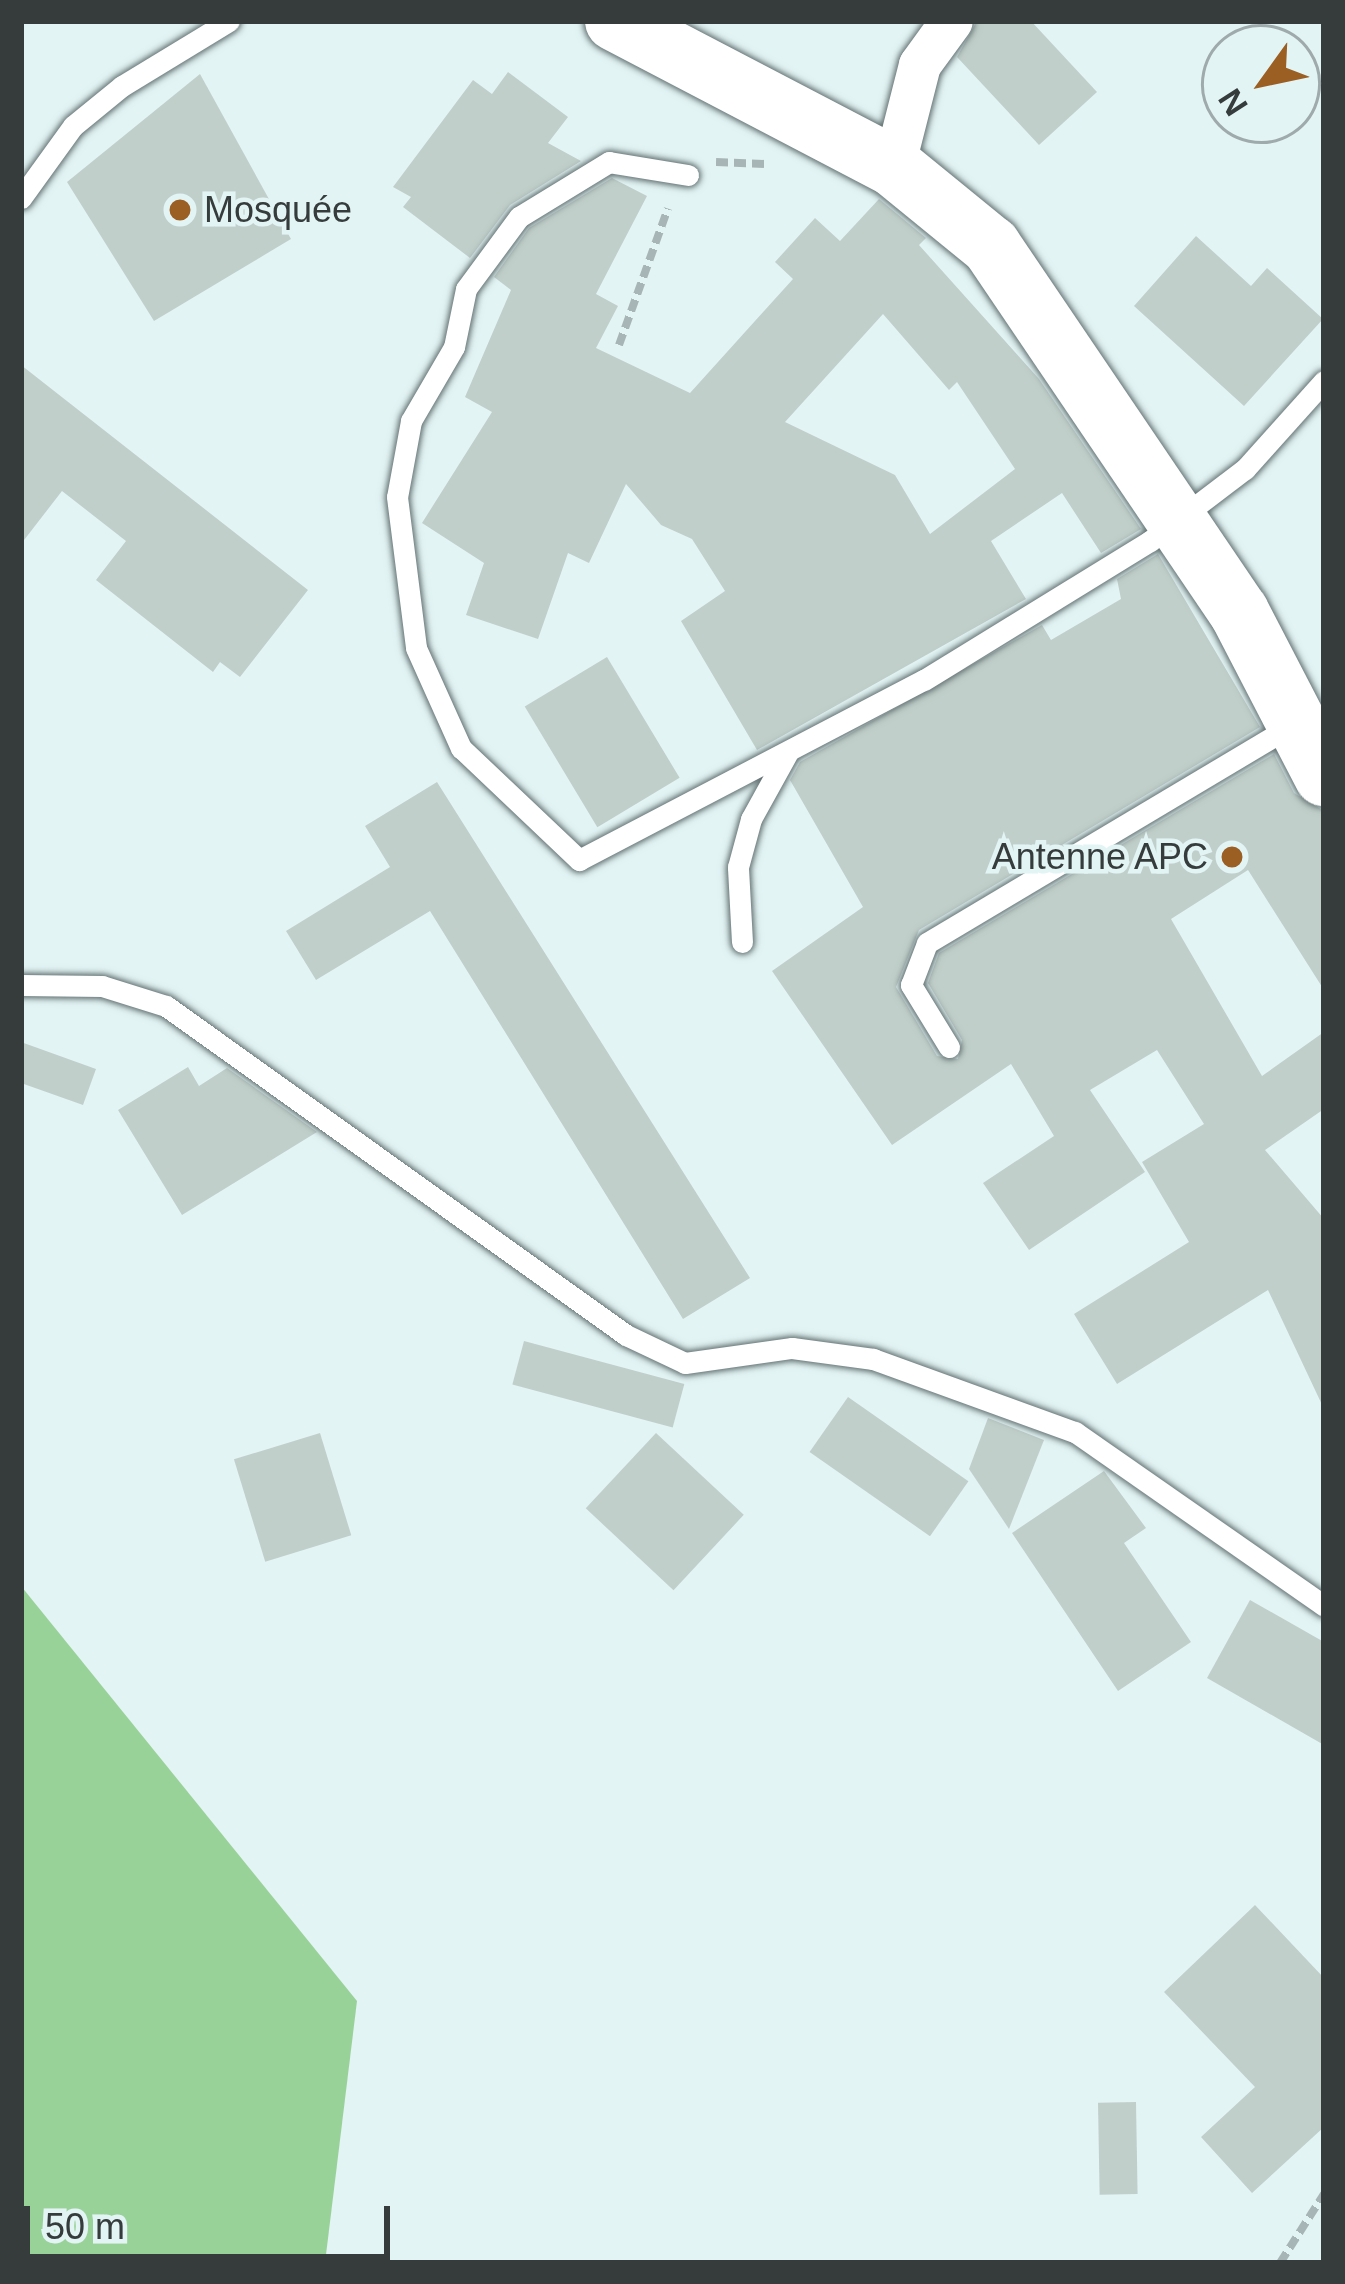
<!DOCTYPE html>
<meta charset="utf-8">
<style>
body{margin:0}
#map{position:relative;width:1345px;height:2284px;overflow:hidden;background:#e3f4f5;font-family:Arial,sans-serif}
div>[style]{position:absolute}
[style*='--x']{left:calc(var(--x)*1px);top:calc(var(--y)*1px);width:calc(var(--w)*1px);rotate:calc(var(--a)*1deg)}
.forest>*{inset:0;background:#99d298}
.building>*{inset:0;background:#c1cfca;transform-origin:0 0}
.path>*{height:8px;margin-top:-4px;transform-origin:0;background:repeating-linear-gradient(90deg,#a8b5b6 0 12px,transparent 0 18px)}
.roads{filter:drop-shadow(0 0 3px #637172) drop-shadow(0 0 3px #637172)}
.lane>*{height:21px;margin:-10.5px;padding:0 10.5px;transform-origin:10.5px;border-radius:10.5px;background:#fff}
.street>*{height:42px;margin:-21px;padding:0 21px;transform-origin:21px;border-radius:21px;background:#fff}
.secondary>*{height:60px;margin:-30px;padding:0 30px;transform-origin:30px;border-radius:30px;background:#fff}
.dots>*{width:33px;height:33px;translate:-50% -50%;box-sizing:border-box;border:6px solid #e3f4f5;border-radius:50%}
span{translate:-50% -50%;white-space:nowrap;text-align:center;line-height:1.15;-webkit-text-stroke:9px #e3f4f5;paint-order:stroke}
.poi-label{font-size:36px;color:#363c3c}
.left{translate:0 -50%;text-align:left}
.right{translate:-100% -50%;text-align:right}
.frame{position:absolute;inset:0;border:24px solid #363c3c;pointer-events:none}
.north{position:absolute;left:1201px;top:24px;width:120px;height:120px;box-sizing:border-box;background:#e3f4f5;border:3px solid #9eaaab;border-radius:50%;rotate:237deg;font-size:33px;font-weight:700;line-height:48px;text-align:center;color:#363c3c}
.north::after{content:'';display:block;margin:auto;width:42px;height:54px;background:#9b5e23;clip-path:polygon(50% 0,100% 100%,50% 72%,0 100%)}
.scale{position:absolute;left:24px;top:2206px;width:366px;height:54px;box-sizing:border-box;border:6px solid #363c3c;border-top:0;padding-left:15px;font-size:36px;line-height:42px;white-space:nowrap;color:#363c3c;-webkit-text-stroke:9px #e3f4f5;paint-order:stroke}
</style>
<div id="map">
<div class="forest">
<div style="clip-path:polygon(21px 1586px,357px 2001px,325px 2263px,21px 2263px)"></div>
</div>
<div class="building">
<div style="clip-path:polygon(977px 21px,1031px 21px,1097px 92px,1039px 145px,957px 57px)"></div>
<div style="clip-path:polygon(508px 72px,568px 117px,548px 143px,581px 161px,510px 205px,470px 258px,403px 207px,411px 197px,393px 187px,473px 80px,492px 94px)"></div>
<div style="clip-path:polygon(200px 74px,291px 239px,154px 321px,67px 182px)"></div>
<div style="clip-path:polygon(evenodd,612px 178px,647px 196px,596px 294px,618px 306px,596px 348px,690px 393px,793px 279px,775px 262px,815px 218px,840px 241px,879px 199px,926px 238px,919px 245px,1039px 379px,1141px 529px,1101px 553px,1062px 493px,991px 541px,1026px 599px,757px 750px,681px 621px,725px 591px,692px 539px,661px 525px,626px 484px,589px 563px,568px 553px,538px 639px,466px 615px,484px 563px,422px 523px,492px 412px,465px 397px,511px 290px,494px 277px,529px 228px,612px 178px,883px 314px,949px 390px,957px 382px,1015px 469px,930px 534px,895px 475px,785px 422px,883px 314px)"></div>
<div style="clip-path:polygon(1196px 236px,1251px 286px,1267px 268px,1323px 319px,1244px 406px,1134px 306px)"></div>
<div style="clip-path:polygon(21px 365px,308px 590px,240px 677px,220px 662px,213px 672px,96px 580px,126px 541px,62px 491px,21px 544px)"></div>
<div style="clip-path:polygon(1158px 554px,1260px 727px,919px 930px,896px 987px,937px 1056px,958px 1059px,962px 1040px,928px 983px,939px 953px,1274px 754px,1294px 793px,1324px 811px,1324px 990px,1248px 870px,1171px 919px,1262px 1076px,1324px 1032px,1324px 1109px,1265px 1150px,1324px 1219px,1324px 1409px,1268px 1290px,1117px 1384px,1074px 1314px,1189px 1242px,1142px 1162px,1204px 1124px,1157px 1050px,1090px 1090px,1145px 1172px,1029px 1250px,983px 1183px,1054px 1136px,1011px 1064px,892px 1145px,772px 971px,863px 907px,790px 780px,800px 762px,1042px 625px,1051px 640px,1121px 599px,1117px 579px)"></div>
<div style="left:607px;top:657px;width:141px;height:96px;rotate:59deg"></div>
<div style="clip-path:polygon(437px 782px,750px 1278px,683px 1319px,430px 911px,316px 980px,286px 931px,390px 867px,365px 826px)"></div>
<div style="clip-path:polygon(21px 1042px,96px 1069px,83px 1105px,21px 1083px)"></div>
<div style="clip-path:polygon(188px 1067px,199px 1086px,227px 1068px,317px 1132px,182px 1215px,118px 1110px)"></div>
<div style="left:524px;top:1341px;width:166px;height:45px;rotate:15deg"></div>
<div style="left:848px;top:1397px;width:147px;height:67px;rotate:35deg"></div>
<div style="clip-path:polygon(988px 1418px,1044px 1440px,1009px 1529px,969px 1469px)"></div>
<div style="left:320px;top:1433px;width:107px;height:90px;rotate:73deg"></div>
<div style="left:656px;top:1433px;width:120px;height:103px;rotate:43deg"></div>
<div style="clip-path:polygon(1104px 1471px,1146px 1528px,1124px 1543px,1191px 1642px,1118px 1691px,1012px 1533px)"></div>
<div style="clip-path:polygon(1250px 1600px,1324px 1642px,1324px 1745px,1207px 1678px)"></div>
<div style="clip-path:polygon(1255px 1905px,1324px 1978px,1324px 2127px,1252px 2193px,1201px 2137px,1255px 2087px,1164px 1992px)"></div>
<div style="left:1136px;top:2102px;width:92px;height:38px;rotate:89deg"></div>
</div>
<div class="path">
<div style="--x:716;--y:162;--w:49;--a:2.3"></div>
<div style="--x:619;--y:345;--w:145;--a:-70.3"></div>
<div style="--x:1280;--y:2263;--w:82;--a:-57.5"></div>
</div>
<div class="roads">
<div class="lane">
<div style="--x:688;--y:175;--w:80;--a:-170.7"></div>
<div style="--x:609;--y:162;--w:105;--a:148.6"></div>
<div style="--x:519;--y:217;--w:89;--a:126.4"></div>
<div style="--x:466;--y:289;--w:59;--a:101.7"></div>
<div style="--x:454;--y:347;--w:86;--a:120.2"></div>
<div style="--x:411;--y:421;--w:77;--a:100.4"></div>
<div style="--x:397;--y:497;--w:152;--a:82.8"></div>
<div style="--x:416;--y:648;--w:110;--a:65.8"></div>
<div style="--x:461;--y:748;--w:163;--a:43.5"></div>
<div style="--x:579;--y:860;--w:389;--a:-27.6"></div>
<div style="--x:924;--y:680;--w:265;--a:-31.6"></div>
<div style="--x:1150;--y:541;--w:119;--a:-37.2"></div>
<div style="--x:1245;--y:469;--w:118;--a:-48.1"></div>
<div style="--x:21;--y:198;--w:89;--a:-54.2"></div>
<div style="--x:73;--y:126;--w:63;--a:-39.2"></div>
<div style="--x:122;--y:86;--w:125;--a:-31.3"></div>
<div style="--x:742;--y:942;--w:75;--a:-93.1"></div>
<div style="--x:738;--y:867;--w:50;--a:-74.8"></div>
<div style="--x:751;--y:819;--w:77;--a:-61.1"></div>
<div style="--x:21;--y:985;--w:81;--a:0.7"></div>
<div style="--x:102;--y:986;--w:67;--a:17.4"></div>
<div style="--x:166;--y:1006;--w:566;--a:35.57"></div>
<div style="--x:626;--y:1335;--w:65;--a:25.4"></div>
<div style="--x:685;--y:1363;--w:108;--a:-8"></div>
<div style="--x:792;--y:1348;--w:82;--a:7.7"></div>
<div style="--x:873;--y:1359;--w:215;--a:19.9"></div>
<div style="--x:1075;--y:1432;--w:304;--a:34.9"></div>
<div style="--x:949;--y:1047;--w:73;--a:-121.5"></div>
<div style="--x:911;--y:985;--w:45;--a:-69.1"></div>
<div style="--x:927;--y:943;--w:426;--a:-30.8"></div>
</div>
<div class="street">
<div style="--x:894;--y:167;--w:105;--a:-75.7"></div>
<div style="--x:920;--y:65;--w:54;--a:-54"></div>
</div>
<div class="secondary">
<div style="--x:615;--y:21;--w:315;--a:27.6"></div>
<div style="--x:894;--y:167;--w:125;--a:39.2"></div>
<div style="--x:991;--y:246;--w:442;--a:55.9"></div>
<div style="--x:1239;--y:612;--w:185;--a:62.6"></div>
</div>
</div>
<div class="dots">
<div style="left:180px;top:210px;background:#9b5e23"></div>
<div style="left:1232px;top:857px;background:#9b5e23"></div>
</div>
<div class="poi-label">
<span class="left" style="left:204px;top:210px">Mosquée</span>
<span class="right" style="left:1208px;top:857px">Antenne APC</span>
</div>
<div class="frame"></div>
<div class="north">N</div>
<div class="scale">50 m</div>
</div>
